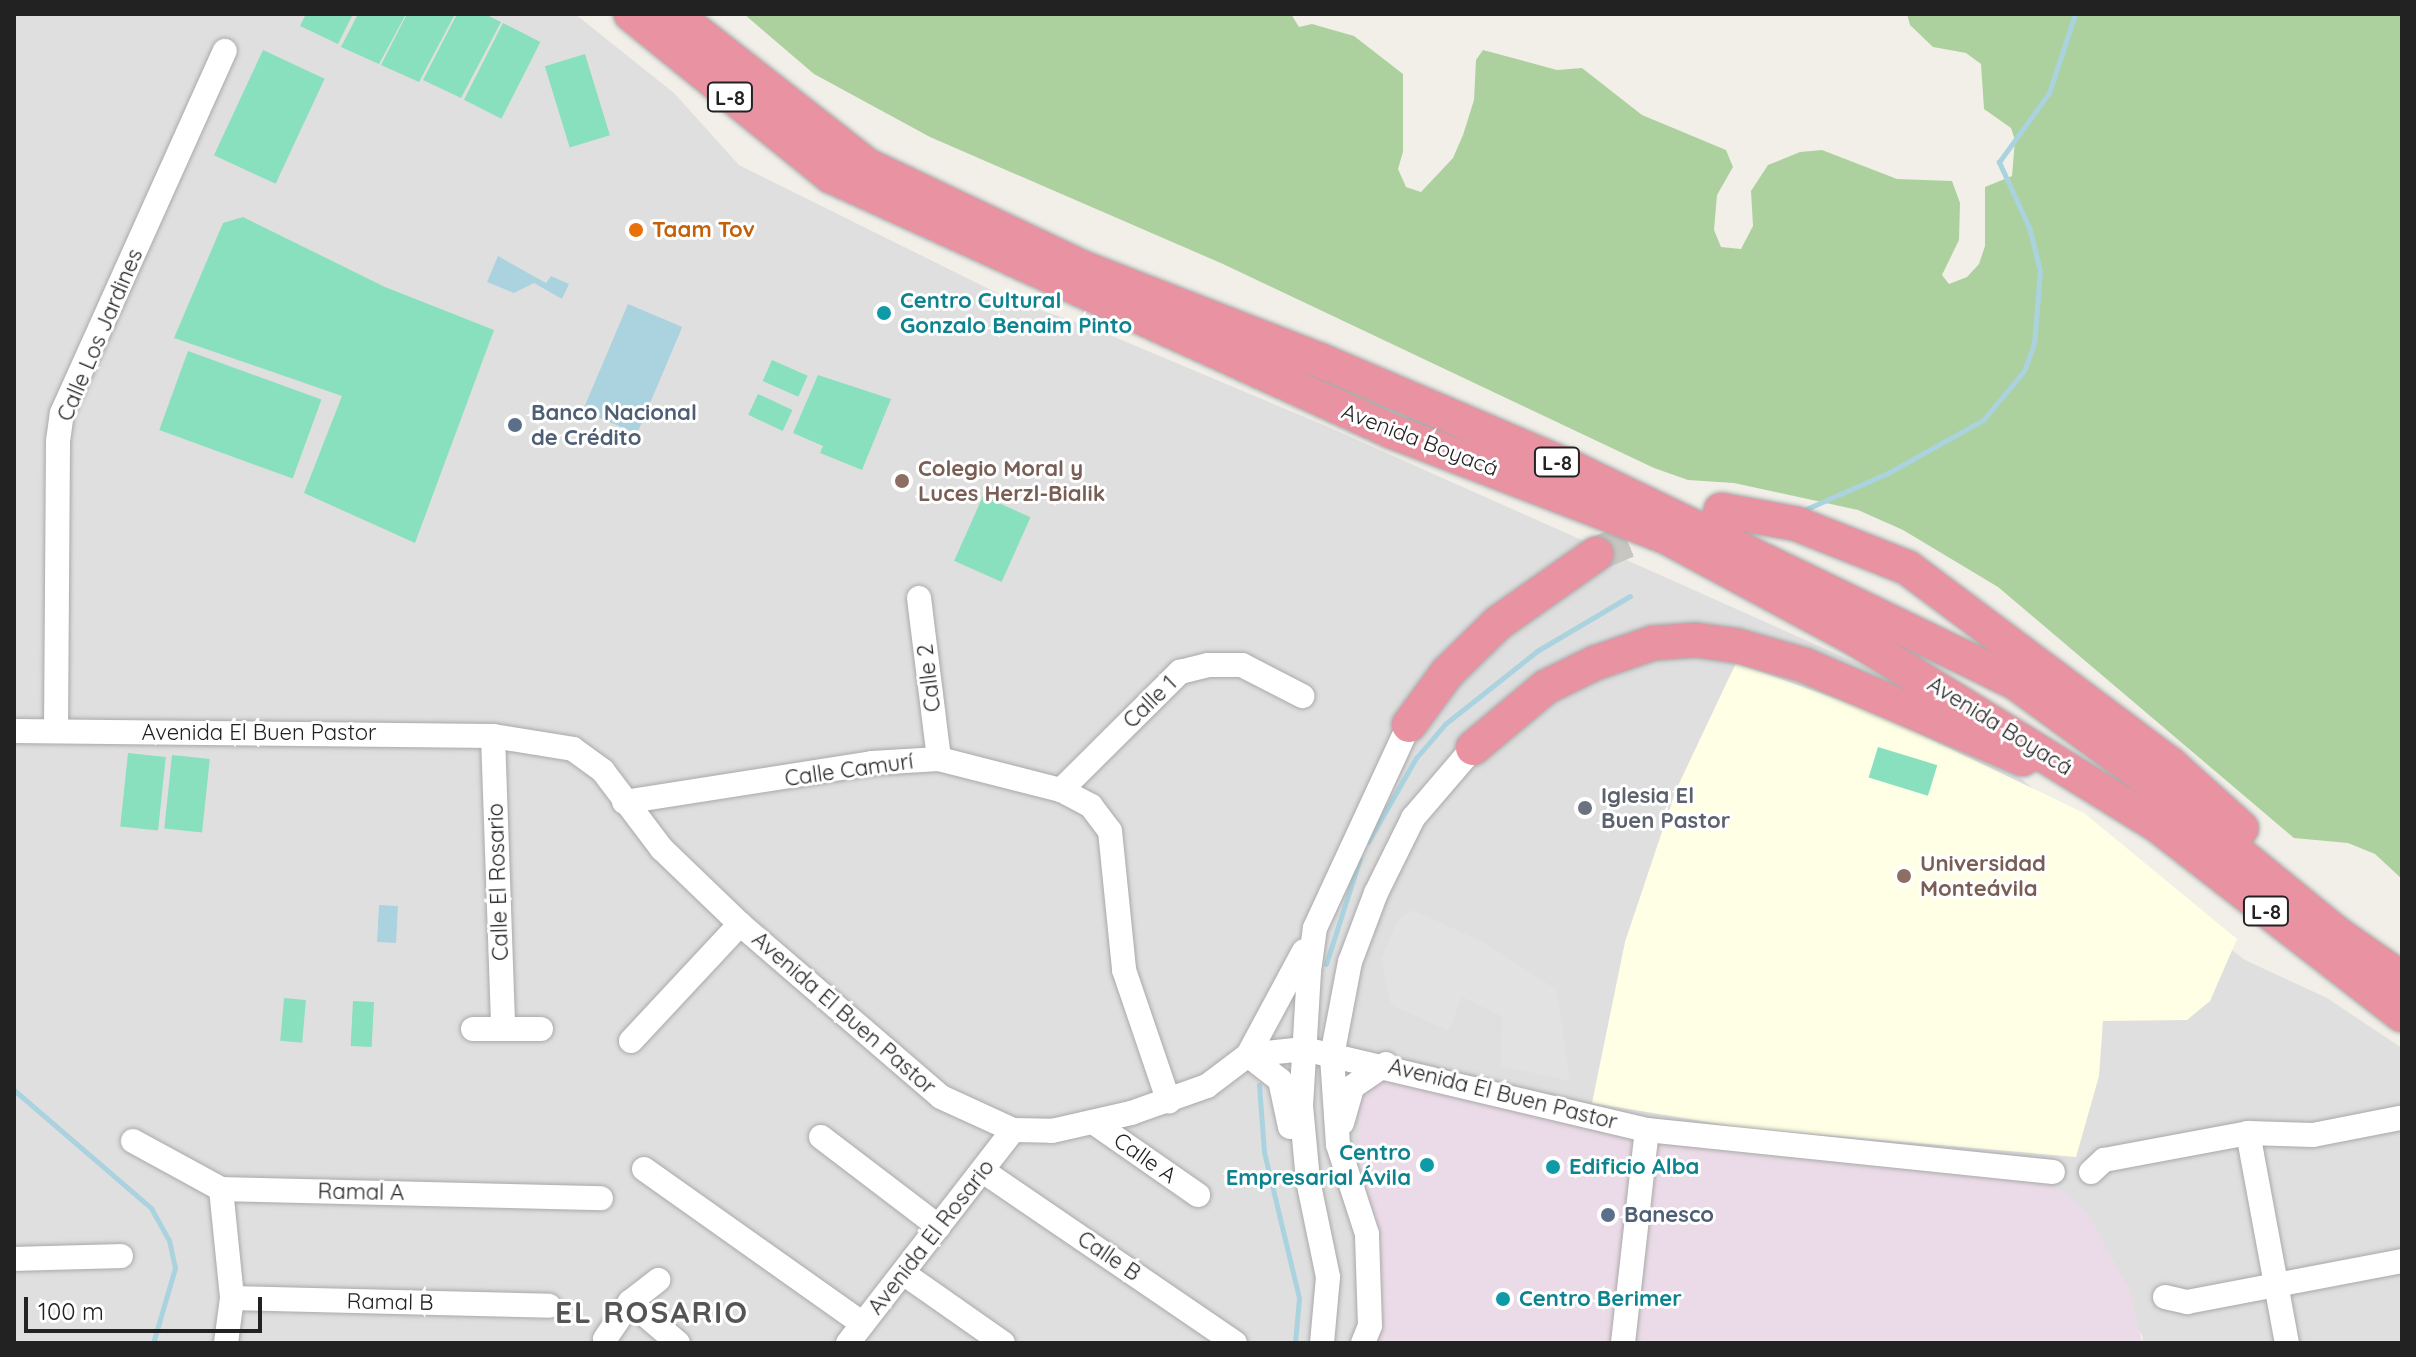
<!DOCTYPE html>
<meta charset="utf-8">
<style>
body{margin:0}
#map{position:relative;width:2416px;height:1357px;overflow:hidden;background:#f2efe9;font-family:Quicksand,sans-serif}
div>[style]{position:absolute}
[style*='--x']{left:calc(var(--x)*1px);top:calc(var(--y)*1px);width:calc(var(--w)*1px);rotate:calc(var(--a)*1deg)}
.residential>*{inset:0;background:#e0dfdf}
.industrial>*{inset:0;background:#ebdbe8}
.education>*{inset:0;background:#ffffe5}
.forest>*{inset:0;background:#add19e}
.pitch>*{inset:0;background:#88e0be;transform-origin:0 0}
.parking>*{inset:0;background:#e2e2e2}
.water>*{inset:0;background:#aad3df;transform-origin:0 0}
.stream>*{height:5px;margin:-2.5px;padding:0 2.5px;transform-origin:2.5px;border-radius:2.5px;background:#aad3df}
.highway-tunnel>*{height:34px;margin-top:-17px;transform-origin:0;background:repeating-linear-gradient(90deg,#c8c6c1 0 34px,transparent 0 51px)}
.roads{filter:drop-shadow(0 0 2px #a9a9a9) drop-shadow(0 0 2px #a9a9a9)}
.minor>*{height:24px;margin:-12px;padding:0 12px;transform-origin:12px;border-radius:12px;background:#fff}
.highway>*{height:34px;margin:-17px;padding:0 17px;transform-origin:17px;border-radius:17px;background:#e892a2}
.dots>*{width:22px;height:22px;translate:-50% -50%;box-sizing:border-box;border:4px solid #fff;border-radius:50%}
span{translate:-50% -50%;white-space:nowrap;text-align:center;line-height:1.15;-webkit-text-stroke:6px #fff;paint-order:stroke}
.shield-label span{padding:2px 6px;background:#fff;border:2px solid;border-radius:6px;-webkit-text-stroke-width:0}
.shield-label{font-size:20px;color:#222;font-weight:700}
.food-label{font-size:22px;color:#c56008;font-weight:700}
.left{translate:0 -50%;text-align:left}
.culture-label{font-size:22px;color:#0d838f;font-weight:700}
.right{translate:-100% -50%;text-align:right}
.street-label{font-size:22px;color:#222}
.service-label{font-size:22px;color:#4e5e75;font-weight:700}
.education-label{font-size:22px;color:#785e54;font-weight:700}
.worship-label{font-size:22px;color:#5b616d;font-weight:700}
.district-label{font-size:30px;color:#555;font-weight:700;letter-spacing:2px}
.frame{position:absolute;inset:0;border:16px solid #222;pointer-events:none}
.scale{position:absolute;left:24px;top:1297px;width:238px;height:36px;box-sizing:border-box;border:4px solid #222;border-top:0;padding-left:10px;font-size:24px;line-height:28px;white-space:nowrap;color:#222;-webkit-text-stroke:6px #fff;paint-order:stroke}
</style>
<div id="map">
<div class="residential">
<div style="clip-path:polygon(14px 14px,575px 14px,674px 93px,739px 165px,1009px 299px,1098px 330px,1326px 426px,1864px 666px,1955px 719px,2100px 849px,2245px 960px,2327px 998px,2402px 1048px,2402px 1343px,2142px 1343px,2143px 1337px,2042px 1183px,1736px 1153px,1360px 1095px,1367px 1343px,14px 1343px)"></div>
</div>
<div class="industrial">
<div style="clip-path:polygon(1374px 1075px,1736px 1153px,2042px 1183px,2064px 1192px,2087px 1213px,2129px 1289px,2142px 1343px,1367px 1343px,1358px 1140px,1360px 1095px)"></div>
</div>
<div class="education">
<div style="clip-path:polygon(1736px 663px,1878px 714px,2084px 813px,2237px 939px,2210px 1001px,2187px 1020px,2103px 1021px,2099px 1076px,2076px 1157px,1744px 1128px,1592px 1103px,1625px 942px,1676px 790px)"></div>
</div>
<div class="forest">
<div style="clip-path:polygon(744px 14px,1291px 14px,1299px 27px,1312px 24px,1354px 36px,1403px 74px,1403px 152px,1398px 169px,1406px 187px,1421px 192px,1453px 158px,1463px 135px,1474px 100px,1476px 60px,1483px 50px,1557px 70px,1582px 68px,1642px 115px,1726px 150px,1733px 167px,1717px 195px,1714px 230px,1721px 247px,1741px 249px,1753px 226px,1751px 191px,1768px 165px,1800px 152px,1822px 150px,1897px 179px,1952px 181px,1960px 203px,1959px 240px,1942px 275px,1949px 284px,1967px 277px,1979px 264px,1985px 246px,1985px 187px,2012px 176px,2015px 140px,2011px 128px,1984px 109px,1981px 64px,1966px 53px,1933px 47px,1910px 25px,1907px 14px,2402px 14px,2402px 879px,2375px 854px,2348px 843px,2294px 838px,1998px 587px,1903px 530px,1858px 510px,1734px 483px,1688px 480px,1654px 468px,1223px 264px,930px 137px,814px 74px)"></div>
</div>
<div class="pitch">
<div style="clip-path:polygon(306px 14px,353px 14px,338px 44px,300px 26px)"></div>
<div style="clip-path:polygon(358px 14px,406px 14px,379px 64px,341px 47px)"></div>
<div style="clip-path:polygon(407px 14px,455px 14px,419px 82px,381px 65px)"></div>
<div style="clip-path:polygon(457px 14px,485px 14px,501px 22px,461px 98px,423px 80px)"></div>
<div style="left:503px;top:23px;width:42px;height:86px;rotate:27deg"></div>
<div style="left:263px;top:50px;width:68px;height:116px;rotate:25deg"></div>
<div style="left:585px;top:54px;width:85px;height:42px;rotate:73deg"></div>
<div style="clip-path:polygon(243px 217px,385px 287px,494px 330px,415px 543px,304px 493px,342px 396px,174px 338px,223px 223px)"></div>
<div style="left:188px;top:351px;width:142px;height:84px;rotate:20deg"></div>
<div style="left:772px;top:360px;width:39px;height:23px;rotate:24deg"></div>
<div style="clip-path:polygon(818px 375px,891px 399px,862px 470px,820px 453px,823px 446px,793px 433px)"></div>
<div style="left:758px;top:394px;width:38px;height:23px;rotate:25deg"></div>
<div style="left:983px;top:496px;width:52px;height:71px;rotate:24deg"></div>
<div style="left:1878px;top:747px;width:62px;height:32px;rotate:17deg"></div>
<div style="left:128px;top:753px;width:38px;height:74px;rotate:6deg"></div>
<div style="left:172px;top:755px;width:38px;height:74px;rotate:6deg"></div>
<div style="left:284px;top:998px;width:22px;height:43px;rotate:5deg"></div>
<div style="left:353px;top:1001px;width:21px;height:45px;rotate:3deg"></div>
</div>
<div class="parking">
<div style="clip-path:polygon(1413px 910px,1485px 943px,1557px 990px,1570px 1081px,1501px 1066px,1502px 1016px,1462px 997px,1449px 1031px,1391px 1005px,1381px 959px,1398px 919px)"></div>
</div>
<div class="water">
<div style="clip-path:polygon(498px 256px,546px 283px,551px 276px,569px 284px,562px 299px,534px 283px,514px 293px,487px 282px)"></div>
<div style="left:628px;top:304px;width:59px;height:116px;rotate:23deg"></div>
<div style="left:379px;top:905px;width:19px;height:37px;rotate:3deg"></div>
</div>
<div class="stream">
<div style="--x:1804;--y:510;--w:92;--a:-23.8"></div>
<div style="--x:1888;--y:473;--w:109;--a:-29.2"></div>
<div style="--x:1983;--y:420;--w:64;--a:-50.1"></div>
<div style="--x:2024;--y:371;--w:29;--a:-70"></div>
<div style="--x:2034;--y:344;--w:73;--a:-85.3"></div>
<div style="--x:2040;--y:271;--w:45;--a:-104"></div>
<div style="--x:2029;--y:227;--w:72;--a:-114.8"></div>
<div style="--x:1999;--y:162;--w:85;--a:-54.1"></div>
<div style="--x:2049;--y:93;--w:83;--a:-71.8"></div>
<div style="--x:1368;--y:842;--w:97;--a:-60.3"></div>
<div style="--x:1416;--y:758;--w:45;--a:-49.5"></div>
<div style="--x:1445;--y:724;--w:117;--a:-38.4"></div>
<div style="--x:1537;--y:651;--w:108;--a:-30.6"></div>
<div style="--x:1326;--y:964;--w:111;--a:-72.2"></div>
<div style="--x:1259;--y:1085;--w:67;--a:85.7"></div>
<div style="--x:1264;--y:1152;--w:150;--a:76.5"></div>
<div style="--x:1299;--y:1298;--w:45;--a:95.1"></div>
<div style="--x:14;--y:1090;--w:181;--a:40.7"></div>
<div style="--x:151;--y:1208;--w:37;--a:61"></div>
<div style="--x:169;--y:1240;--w:29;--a:78"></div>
<div style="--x:175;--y:1268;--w:78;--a:106.3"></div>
</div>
<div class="highway-tunnel">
<div style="--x:1596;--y:554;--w:80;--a:-22.7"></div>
</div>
<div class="roads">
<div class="minor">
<div style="--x:919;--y:598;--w:162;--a:82.9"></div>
<div style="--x:14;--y:731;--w:479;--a:0.6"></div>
<div style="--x:493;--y:736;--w:81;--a:9.2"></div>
<div style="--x:573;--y:749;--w:37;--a:36"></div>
<div style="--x:603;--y:771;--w:98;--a:52.9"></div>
<div style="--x:662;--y:849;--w:108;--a:43.9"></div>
<div style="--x:740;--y:924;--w:265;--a:40.7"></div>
<div style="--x:941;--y:1097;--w:79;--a:24.6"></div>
<div style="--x:1013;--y:1130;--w:39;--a:1"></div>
<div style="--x:1052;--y:1131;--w:81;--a:-12.8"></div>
<div style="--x:1131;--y:1113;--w:81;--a:-19.6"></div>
<div style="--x:1207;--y:1086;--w:51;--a:-37.1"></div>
<div style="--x:1248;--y:1055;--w:56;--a:-6.1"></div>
<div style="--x:1304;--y:1049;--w:352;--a:13.3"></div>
<div style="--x:1647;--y:1130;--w:408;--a:5.9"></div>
<div style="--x:56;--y:731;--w:290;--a:-89.6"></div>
<div style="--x:58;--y:441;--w:28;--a:-82"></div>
<div style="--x:62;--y:413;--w:397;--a:-65.8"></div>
<div style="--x:493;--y:736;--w:293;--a:88"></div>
<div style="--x:1061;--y:790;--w:168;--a:-44.8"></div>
<div style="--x:1180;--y:672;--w:29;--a:-14"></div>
<div style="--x:1208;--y:665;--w:34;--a:0"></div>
<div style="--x:1242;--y:665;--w:68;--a:27.3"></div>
<div style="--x:624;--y:802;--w:251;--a:-8.9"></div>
<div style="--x:872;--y:763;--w:67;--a:-3.4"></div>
<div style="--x:939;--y:759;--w:126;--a:14.3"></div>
<div style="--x:1061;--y:790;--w:34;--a:28"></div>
<div style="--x:1091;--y:806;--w:31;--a:53"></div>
<div style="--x:1110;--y:831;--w:140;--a:84.2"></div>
<div style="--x:1124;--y:970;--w:139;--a:71.2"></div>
<div style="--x:473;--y:1029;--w:68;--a:0"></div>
<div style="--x:631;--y:1041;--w:160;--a:-47"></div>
<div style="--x:1248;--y:1055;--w:41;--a:38"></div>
<div style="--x:1280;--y:1080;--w:48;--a:78"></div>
<div style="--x:1248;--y:1055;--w:118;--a:-61.7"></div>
<div style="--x:1093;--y:1122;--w:128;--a:34.8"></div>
<div style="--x:1342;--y:1123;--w:37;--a:-74"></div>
<div style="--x:1352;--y:1087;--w:41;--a:-34.1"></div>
<div style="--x:2248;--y:1133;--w:214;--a:79.5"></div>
<div style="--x:821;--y:1137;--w:148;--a:37.3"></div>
<div style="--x:133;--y:1141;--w:100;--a:28.6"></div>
<div style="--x:221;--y:1189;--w:380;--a:1.4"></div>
<div style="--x:644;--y:1169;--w:268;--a:35.3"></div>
<div style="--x:983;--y:1171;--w:305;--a:34.3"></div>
<div style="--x:2091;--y:1172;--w:18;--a:-43"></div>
<div style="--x:2104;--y:1160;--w:147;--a:-10.6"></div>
<div style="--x:2248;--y:1133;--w:65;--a:1.8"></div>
<div style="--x:2313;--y:1135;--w:89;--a:-11.1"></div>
<div style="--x:221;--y:1189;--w:110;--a:84.2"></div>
<div style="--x:232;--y:1298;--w:45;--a:97.6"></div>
<div style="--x:14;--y:1259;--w:107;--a:-1.6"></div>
<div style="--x:903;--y:1273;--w:122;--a:35"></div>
<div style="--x:2165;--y:1297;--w:23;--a:13"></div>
<div style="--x:2187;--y:1302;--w:219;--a:-10.8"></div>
<div style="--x:232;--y:1298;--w:317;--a:1.4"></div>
<div style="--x:630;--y:1302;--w:63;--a:40.5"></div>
<div style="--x:605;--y:1339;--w:45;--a:-56"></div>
<div style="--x:630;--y:1302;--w:36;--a:-38"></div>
<div style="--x:848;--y:1343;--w:269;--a:-52.2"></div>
<div style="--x:1322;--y:1343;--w:66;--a:-84.8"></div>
<div style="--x:1328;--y:1277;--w:99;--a:-101.7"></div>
<div style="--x:1308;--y:1180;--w:74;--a:-95.4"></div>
<div style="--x:1301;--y:1106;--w:135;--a:-86.6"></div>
<div style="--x:1309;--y:971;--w:43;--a:-82.1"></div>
<div style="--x:1315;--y:928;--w:224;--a:-65.2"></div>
<div style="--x:1363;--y:1343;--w:18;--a:-68"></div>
<div style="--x:1370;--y:1326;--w:92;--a:-91.9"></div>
<div style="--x:1367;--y:1234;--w:94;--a:-108"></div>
<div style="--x:1338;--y:1145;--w:89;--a:-93.9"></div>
<div style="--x:1332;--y:1056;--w:96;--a:-79.2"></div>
<div style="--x:1350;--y:962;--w:74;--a:-69.4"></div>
<div style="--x:1376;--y:893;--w:84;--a:-63.7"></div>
<div style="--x:1413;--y:818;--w:92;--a:-49.4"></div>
<div style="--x:1623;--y:1343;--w:214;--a:-83.6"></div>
</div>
<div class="highway">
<div style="--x:631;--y:14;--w:257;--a:39"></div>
<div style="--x:831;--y:176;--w:615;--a:24.48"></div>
<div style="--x:1391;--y:431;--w:293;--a:21"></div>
<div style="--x:1665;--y:536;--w:217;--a:28.3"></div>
<div style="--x:1856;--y:639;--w:352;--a:31.7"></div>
<div style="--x:2156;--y:824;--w:311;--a:37.8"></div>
<div style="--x:674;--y:14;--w:246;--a:38.1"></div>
<div style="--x:868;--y:166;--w:238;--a:25.4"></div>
<div style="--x:1083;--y:268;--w:256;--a:21.3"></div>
<div style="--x:1322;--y:361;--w:276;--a:23.2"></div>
<div style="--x:1576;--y:470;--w:488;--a:25.8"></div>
<div style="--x:2015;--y:682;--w:161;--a:36.2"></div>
<div style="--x:2145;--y:777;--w:247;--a:39.2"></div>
<div style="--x:2336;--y:933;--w:80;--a:34.9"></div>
<div style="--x:1721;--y:510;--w:77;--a:10.4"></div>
<div style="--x:1797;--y:524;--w:119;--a:21.6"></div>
<div style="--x:1908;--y:568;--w:327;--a:36.8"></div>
<div style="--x:2170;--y:764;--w:96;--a:42"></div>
<div style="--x:1409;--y:725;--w:64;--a:-53.8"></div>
<div style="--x:1447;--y:673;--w:71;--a:-44.4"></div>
<div style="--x:1498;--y:623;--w:120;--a:-35.1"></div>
<div style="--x:1473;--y:748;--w:95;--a:-39.9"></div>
<div style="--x:1546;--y:687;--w:55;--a:-26.1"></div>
<div style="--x:1595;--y:663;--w:61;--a:-19"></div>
<div style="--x:1653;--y:643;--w:43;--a:-4"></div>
<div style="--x:1696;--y:640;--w:42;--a:8.1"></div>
<div style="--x:1738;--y:646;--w:69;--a:16.1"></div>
<div style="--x:1804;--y:665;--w:238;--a:23.2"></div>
</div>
</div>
<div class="dots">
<div style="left:636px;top:230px;background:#e8710a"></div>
<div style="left:884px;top:313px;background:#0f9aa8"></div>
<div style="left:515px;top:425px;background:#5c6f8a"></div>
<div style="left:902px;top:481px;background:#8d6e63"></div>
<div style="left:1585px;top:808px;background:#6b7280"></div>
<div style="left:1904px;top:876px;background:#8d6e63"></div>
<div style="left:1427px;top:1165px;background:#0f9aa8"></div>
<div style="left:1553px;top:1167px;background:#0f9aa8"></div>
<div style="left:1608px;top:1215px;background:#5c6f8a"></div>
<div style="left:1503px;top:1299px;background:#0f9aa8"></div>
</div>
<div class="shield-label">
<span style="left:730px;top:97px">L-8</span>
<span style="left:1557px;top:462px">L-8</span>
<span style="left:2266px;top:911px">L-8</span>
</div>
<div class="food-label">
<span class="left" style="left:652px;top:230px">Taam Tov</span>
</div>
<div class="culture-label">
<span class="left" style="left:900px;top:313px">Centro Cultural<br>Gonzalo Benaim Pinto</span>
<span class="right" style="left:1411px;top:1165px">Centro<br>Empresarial Ávila</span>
<span class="left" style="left:1569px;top:1167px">Edificio Alba</span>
<span class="left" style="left:1519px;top:1299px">Centro Berimer</span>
</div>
<div class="street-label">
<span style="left:100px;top:335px;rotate:-67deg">Calle Los Jardines</span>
<span style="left:1420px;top:440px;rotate:21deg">Avenida Boyacá</span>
<span style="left:929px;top:678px;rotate:-97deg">Calle 2</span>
<span style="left:1150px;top:702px;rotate:-44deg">Calle 1</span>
<span style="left:2000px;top:726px;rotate:32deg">Avenida Boyacá</span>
<span style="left:259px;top:733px">Avenida El Buen Pastor</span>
<span style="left:849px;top:770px;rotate:-8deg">Calle Camurí</span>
<span style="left:498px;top:882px;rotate:-92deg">Calle El Rosario</span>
<span style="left:844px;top:1013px;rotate:41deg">Avenida El Buen Pastor</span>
<span style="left:1503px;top:1094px;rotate:14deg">Avenida El Buen Pastor</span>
<span style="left:1145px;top:1158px;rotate:35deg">Calle A</span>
<span style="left:361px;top:1192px;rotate:1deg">Ramal A</span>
<span style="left:931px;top:1237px;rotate:-52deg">Avenida El Rosario</span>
<span style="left:1109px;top:1256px;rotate:34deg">Calle B</span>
<span style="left:390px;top:1302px;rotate:1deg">Ramal B</span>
</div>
<div class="service-label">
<span class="left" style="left:531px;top:425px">Banco Nacional<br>de Crédito</span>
<span class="left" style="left:1624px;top:1215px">Banesco</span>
</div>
<div class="education-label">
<span class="left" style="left:918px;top:481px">Colegio Moral y<br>Luces Herzl-Bialik</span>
<span class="left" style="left:1920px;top:876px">Universidad<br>Monteávila</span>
</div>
<div class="worship-label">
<span class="left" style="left:1601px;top:808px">Iglesia El<br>Buen Pastor</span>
</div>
<div class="district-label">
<span style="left:652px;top:1312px">EL ROSARIO</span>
</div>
<div class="frame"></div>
<div class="scale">100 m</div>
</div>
